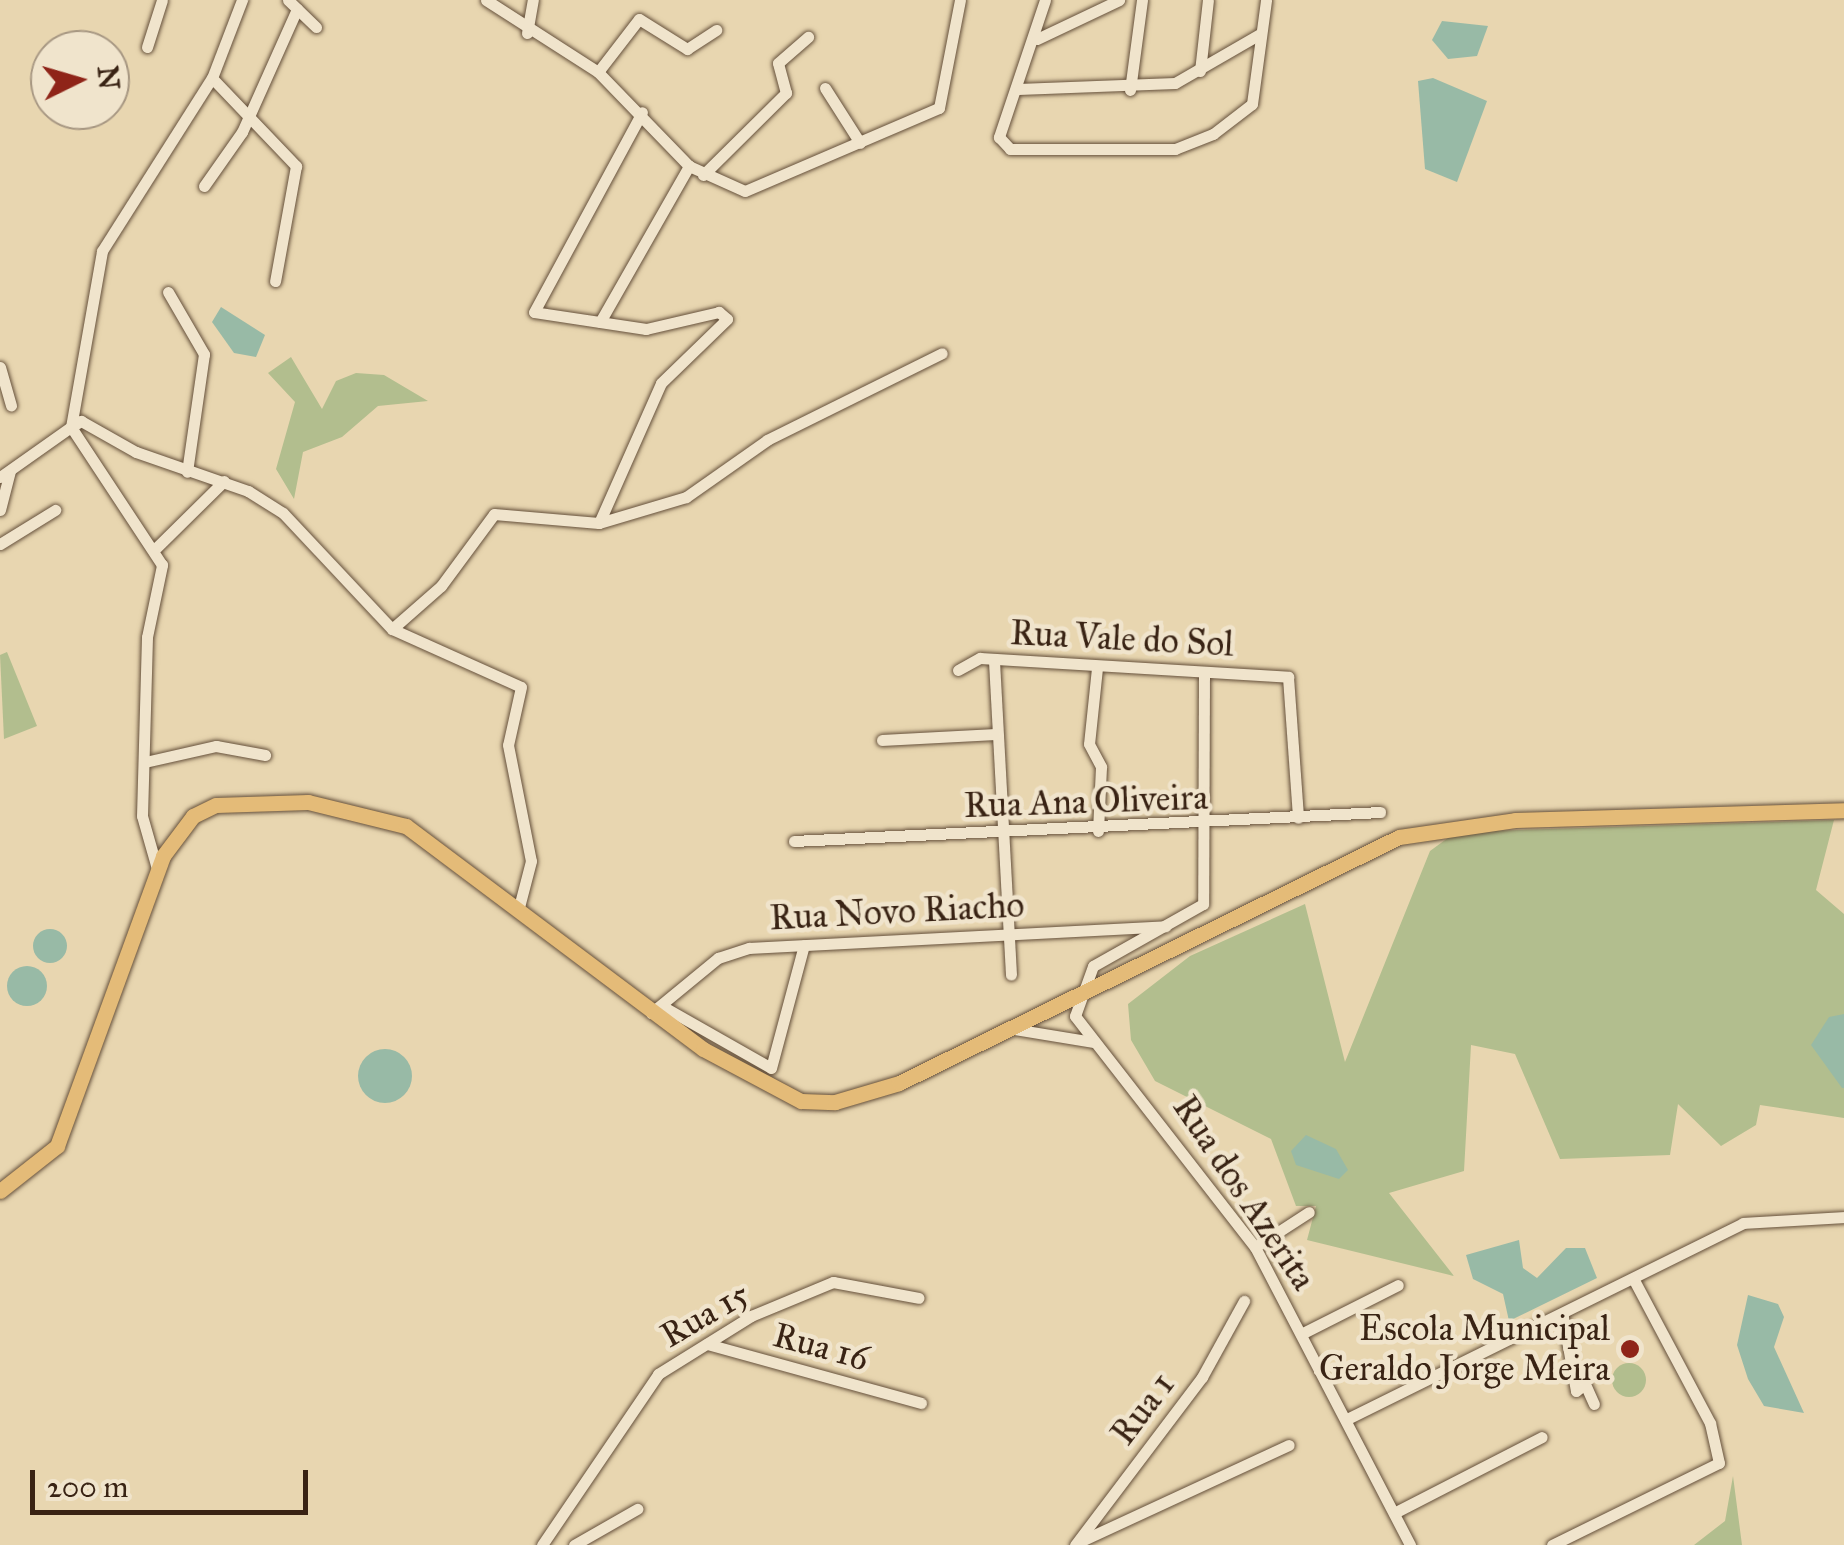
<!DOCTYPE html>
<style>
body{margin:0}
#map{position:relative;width:1844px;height:1545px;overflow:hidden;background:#e8d6b0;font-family:"IM FELL Great Primer",serif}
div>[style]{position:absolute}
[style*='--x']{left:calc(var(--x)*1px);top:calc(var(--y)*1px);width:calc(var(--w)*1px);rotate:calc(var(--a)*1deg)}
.green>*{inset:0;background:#b2be8e}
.round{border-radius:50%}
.water>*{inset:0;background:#98baa6}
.roads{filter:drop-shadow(0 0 2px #65503b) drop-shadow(0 0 2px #65503b)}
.minor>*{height:11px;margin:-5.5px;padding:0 5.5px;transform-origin:5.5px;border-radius:5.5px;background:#f0e4cc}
.major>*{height:15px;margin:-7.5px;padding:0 7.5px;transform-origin:7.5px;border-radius:7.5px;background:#e4bb78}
.dots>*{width:28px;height:28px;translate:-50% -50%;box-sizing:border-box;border:5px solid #f0e4cc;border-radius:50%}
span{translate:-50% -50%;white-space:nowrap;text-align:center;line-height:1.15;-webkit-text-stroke:9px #f0e4cc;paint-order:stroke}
.street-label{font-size:35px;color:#392314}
.poi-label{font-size:35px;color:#392314}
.right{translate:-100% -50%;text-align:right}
.north{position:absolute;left:30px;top:30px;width:100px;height:100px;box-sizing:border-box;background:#f0e4cc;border:2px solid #a79782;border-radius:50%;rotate:85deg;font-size:28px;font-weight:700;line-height:40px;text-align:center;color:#392314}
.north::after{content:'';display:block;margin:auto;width:35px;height:45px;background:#8f2418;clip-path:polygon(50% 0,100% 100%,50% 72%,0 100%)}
.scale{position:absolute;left:30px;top:1470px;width:278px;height:45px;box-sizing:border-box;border:5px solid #392314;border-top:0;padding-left:12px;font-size:30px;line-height:35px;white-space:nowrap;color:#392314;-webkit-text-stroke:8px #f0e4cc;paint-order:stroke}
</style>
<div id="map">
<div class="green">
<div style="clip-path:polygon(291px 357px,322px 409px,336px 381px,356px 373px,384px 375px,428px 401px,378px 406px,342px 437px,303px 452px,294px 499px,276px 469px,295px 402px,268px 373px)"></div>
<div style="clip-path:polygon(7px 652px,37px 726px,4px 739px,0 655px)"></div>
<div style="clip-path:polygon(1834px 820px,1816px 890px,1844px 914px,1844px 1118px,1760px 1105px,1756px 1125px,1721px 1146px,1678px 1104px,1670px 1155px,1560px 1159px,1515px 1054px,1471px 1045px,1464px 1171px,1389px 1193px,1454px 1276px,1307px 1240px,1316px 1206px,1296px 1206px,1271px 1139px,1155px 1081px,1131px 1040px,1128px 1004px,1190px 956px,1305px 904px,1345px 1062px,1430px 851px,1456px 832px)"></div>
<div class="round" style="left:1612px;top:1363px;width:34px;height:34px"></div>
<div style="clip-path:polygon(1733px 1476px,1742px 1545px,1694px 1545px,1725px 1521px)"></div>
</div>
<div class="water">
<div style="clip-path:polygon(1442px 21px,1488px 26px,1477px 56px,1448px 59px,1432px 40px)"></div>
<div style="clip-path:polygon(1433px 78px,1487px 101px,1457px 182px,1425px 169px,1418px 81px)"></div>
<div style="clip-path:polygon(221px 307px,265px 335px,256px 357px,234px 353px,212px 322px)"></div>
<div class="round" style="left:33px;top:929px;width:34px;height:34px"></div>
<div class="round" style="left:7px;top:966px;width:40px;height:40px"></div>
<div style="clip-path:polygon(1844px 1014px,1844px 1088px,1842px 1088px,1811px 1045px,1829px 1017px)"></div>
<div class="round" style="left:358px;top:1049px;width:54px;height:54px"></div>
<div style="clip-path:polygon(1306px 1135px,1336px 1149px,1348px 1170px,1339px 1179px,1296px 1165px,1291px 1151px)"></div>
<div style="clip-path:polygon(1519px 1240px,1523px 1268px,1537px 1278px,1566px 1248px,1585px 1248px,1597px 1278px,1509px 1321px,1503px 1294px,1473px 1279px,1466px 1255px)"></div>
<div style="clip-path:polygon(1748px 1295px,1778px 1304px,1784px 1317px,1774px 1347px,1804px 1413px,1764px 1406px,1748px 1379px,1737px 1345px)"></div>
</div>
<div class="roads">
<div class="minor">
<div style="--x:288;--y:0;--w:39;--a:44"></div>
<div style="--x:486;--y:0;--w:133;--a:32.7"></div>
<div style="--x:598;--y:72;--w:131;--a:45.9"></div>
<div style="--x:689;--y:166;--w:61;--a:24.1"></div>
<div style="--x:745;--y:191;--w:211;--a:-23.2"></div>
<div style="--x:939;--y:108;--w:110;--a:-79"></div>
<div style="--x:1045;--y:0;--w:145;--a:108.6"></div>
<div style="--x:999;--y:137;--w:16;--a:47"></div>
<div style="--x:1010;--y:149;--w:165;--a:0"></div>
<div style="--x:1175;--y:149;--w:41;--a:-21.5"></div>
<div style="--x:1213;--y:134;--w:49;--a:-37.6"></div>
<div style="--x:1252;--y:104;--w:105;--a:-82.3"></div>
<div style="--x:527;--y:33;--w:34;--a:-80"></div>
<div style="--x:1037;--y:39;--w:91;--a:-25.4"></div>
<div style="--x:147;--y:47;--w:49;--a:-72.3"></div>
<div style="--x:1200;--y:71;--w:71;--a:-83.6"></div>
<div style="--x:598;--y:72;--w:67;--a:-52.3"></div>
<div style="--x:639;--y:19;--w:57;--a:32"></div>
<div style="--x:687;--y:49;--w:35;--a:-33"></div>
<div style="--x:212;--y:78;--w:122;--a:46.3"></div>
<div style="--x:296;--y:166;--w:117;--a:100.3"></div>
<div style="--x:825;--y:88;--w:65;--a:57.5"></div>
<div style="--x:1018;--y:89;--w:157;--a:-2.2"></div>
<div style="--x:1175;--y:83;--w:98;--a:-30"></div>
<div style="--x:1130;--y:90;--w:91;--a:-82.4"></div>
<div style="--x:703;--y:175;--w:117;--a:-44.7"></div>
<div style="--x:786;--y:93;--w:31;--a:-105"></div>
<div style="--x:778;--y:63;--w:40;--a:-41"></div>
<div style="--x:204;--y:186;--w:66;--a:-54.9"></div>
<div style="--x:242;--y:132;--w:135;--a:-65.9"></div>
<div style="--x:168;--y:292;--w:72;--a:59.9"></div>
<div style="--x:204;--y:354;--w:119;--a:98.2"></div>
<div style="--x:600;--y:322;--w:180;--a:-60.3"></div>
<div style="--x:0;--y:367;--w:40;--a:74"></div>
<div style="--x:0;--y:477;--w:87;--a:-35.2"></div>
<div style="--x:71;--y:427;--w:179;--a:-80"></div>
<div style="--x:102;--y:251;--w:205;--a:-57.6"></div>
<div style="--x:212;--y:78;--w:84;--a:-69"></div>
<div style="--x:0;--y:510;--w:40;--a:-75.6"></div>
<div style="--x:599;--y:523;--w:153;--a:-66.1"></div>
<div style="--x:661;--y:383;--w:92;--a:-44.1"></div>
<div style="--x:727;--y:319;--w:11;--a:-139"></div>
<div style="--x:719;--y:312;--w:75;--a:166.9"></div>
<div style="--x:646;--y:329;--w:113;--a:-171.4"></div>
<div style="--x:534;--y:312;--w:227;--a:-61.6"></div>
<div style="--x:0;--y:544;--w:65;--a:-31.7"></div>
<div style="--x:157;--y:547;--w:94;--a:-44.6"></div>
<div style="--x:392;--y:629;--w:65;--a:-41.3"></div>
<div style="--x:441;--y:586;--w:89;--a:-53.6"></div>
<div style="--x:494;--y:514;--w:105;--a:4.9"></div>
<div style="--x:599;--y:523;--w:91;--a:-16.6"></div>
<div style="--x:686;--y:497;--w:99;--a:-35.1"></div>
<div style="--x:767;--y:440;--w:195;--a:-26.4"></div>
<div style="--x:994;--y:661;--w:314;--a:86.9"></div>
<div style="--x:1097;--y:668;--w:76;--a:96"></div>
<div style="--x:1089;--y:744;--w:26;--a:62"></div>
<div style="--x:1101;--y:767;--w:64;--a:92.7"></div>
<div style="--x:958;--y:670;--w:25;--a:-29"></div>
<div style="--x:980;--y:658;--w:309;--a:3.5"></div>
<div style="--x:1288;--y:677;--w:141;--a:85.9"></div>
<div style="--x:1204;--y:672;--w:232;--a:90.2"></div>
<div style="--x:1203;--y:904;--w:126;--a:150.6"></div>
<div style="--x:1093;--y:966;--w:53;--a:109.8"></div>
<div style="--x:1075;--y:1016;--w:293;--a:52.1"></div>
<div style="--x:1255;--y:1247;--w:336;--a:62.5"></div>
<div style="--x:882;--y:740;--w:113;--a:-3"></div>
<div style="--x:145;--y:762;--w:73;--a:-12.7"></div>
<div style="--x:216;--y:746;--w:50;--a:10.4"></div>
<div style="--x:794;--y:841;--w:587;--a:-2.83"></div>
<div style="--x:158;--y:872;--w:58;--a:-105.9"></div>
<div style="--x:142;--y:816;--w:179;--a:-88.4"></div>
<div style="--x:147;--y:637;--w:74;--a:-78.2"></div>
<div style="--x:162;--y:565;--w:165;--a:-123.4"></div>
<div style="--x:71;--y:427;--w:12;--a:-31"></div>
<div style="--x:81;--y:421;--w:63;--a:29.4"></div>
<div style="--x:136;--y:452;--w:119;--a:19.2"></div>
<div style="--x:248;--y:491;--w:41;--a:32.2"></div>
<div style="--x:283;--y:513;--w:159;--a:46.8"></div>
<div style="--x:392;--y:629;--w:141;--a:24.2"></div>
<div style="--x:521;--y:687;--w:59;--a:102.6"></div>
<div style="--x:508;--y:745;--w:118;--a:78.8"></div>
<div style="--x:531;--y:861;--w:52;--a:104.6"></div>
<div style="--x:662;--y:1006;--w:125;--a:29.6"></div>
<div style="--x:771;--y:1068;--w:127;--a:-75"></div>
<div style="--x:651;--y:1013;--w:87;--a:-39.4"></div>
<div style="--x:718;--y:958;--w:33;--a:-18"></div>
<div style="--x:749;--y:948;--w:417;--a:-3"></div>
<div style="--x:1014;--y:1029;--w:80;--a:9.3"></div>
<div style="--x:1255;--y:1247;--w:64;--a:-32.9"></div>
<div style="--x:1563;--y:1318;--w:74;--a:79.9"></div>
<div style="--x:1576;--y:1391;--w:11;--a:-38"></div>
<div style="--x:1585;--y:1384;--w:22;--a:66"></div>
<div style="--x:1305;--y:1332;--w:104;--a:-26.8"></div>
<div style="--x:707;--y:1344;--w:222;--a:15.4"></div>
<div style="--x:1347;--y:1419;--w:442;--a:-26.3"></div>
<div style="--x:1743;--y:1223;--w:101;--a:-3.4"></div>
<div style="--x:1394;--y:1513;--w:166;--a:-27.2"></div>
<div style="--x:1079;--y:1542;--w:231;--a:-24.8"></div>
<div style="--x:542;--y:1545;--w:207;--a:-55.8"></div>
<div style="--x:658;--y:1374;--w:110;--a:-31.9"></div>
<div style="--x:751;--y:1316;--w:89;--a:-22.5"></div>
<div style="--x:833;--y:1282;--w:87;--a:10.5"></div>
<div style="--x:574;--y:1545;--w:73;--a:-29.7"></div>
<div style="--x:1075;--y:1545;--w:211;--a:-52.9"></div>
<div style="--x:1202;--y:1377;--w:87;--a:-61.1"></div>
<div style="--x:1552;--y:1545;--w:186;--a:-26.2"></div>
<div style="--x:1719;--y:1463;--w:41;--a:-102.7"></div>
<div style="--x:1710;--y:1423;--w:160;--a:-118"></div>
</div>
<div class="major">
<div style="--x:0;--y:1191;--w:73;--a:-38.3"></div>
<div style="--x:57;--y:1146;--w:309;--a:-69.9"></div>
<div style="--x:163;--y:856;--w:50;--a:-53.1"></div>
<div style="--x:193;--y:816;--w:25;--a:-26"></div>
<div style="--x:216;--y:805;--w:92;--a:-1.9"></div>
<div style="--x:308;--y:802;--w:101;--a:13.8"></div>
<div style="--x:406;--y:826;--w:371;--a:36.9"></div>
<div style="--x:703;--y:1049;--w:111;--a:28"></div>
<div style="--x:801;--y:1101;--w:34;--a:2"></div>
<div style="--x:835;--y:1102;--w:67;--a:-16.5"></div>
<div style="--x:899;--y:1083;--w:557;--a:-26.2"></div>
<div style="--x:1399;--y:837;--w:117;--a:-8.3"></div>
<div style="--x:1515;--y:820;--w:329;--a:-1.7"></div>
</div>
</div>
<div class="dots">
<div style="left:1630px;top:1349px;background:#8f2418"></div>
</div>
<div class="street-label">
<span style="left:1122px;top:639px;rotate:3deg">Rua Vale do Sol</span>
<span style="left:1086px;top:802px;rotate:-2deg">Rua Ana Oliveira</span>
<span style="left:897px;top:912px;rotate:-3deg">Rua Novo Riacho</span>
<span style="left:1244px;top:1193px;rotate:56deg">Rua dos Azerita</span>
<span style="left:705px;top:1315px;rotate:-30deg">Rua 15</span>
<span style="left:821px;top:1347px;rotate:15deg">Rua 16</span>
<span style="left:1143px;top:1409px;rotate:-53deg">Rua 1</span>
</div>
<div class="poi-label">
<span class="right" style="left:1610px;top:1349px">Escola Municipal<br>Geraldo Jorge Meira</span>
</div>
<div class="north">N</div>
<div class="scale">200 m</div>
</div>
